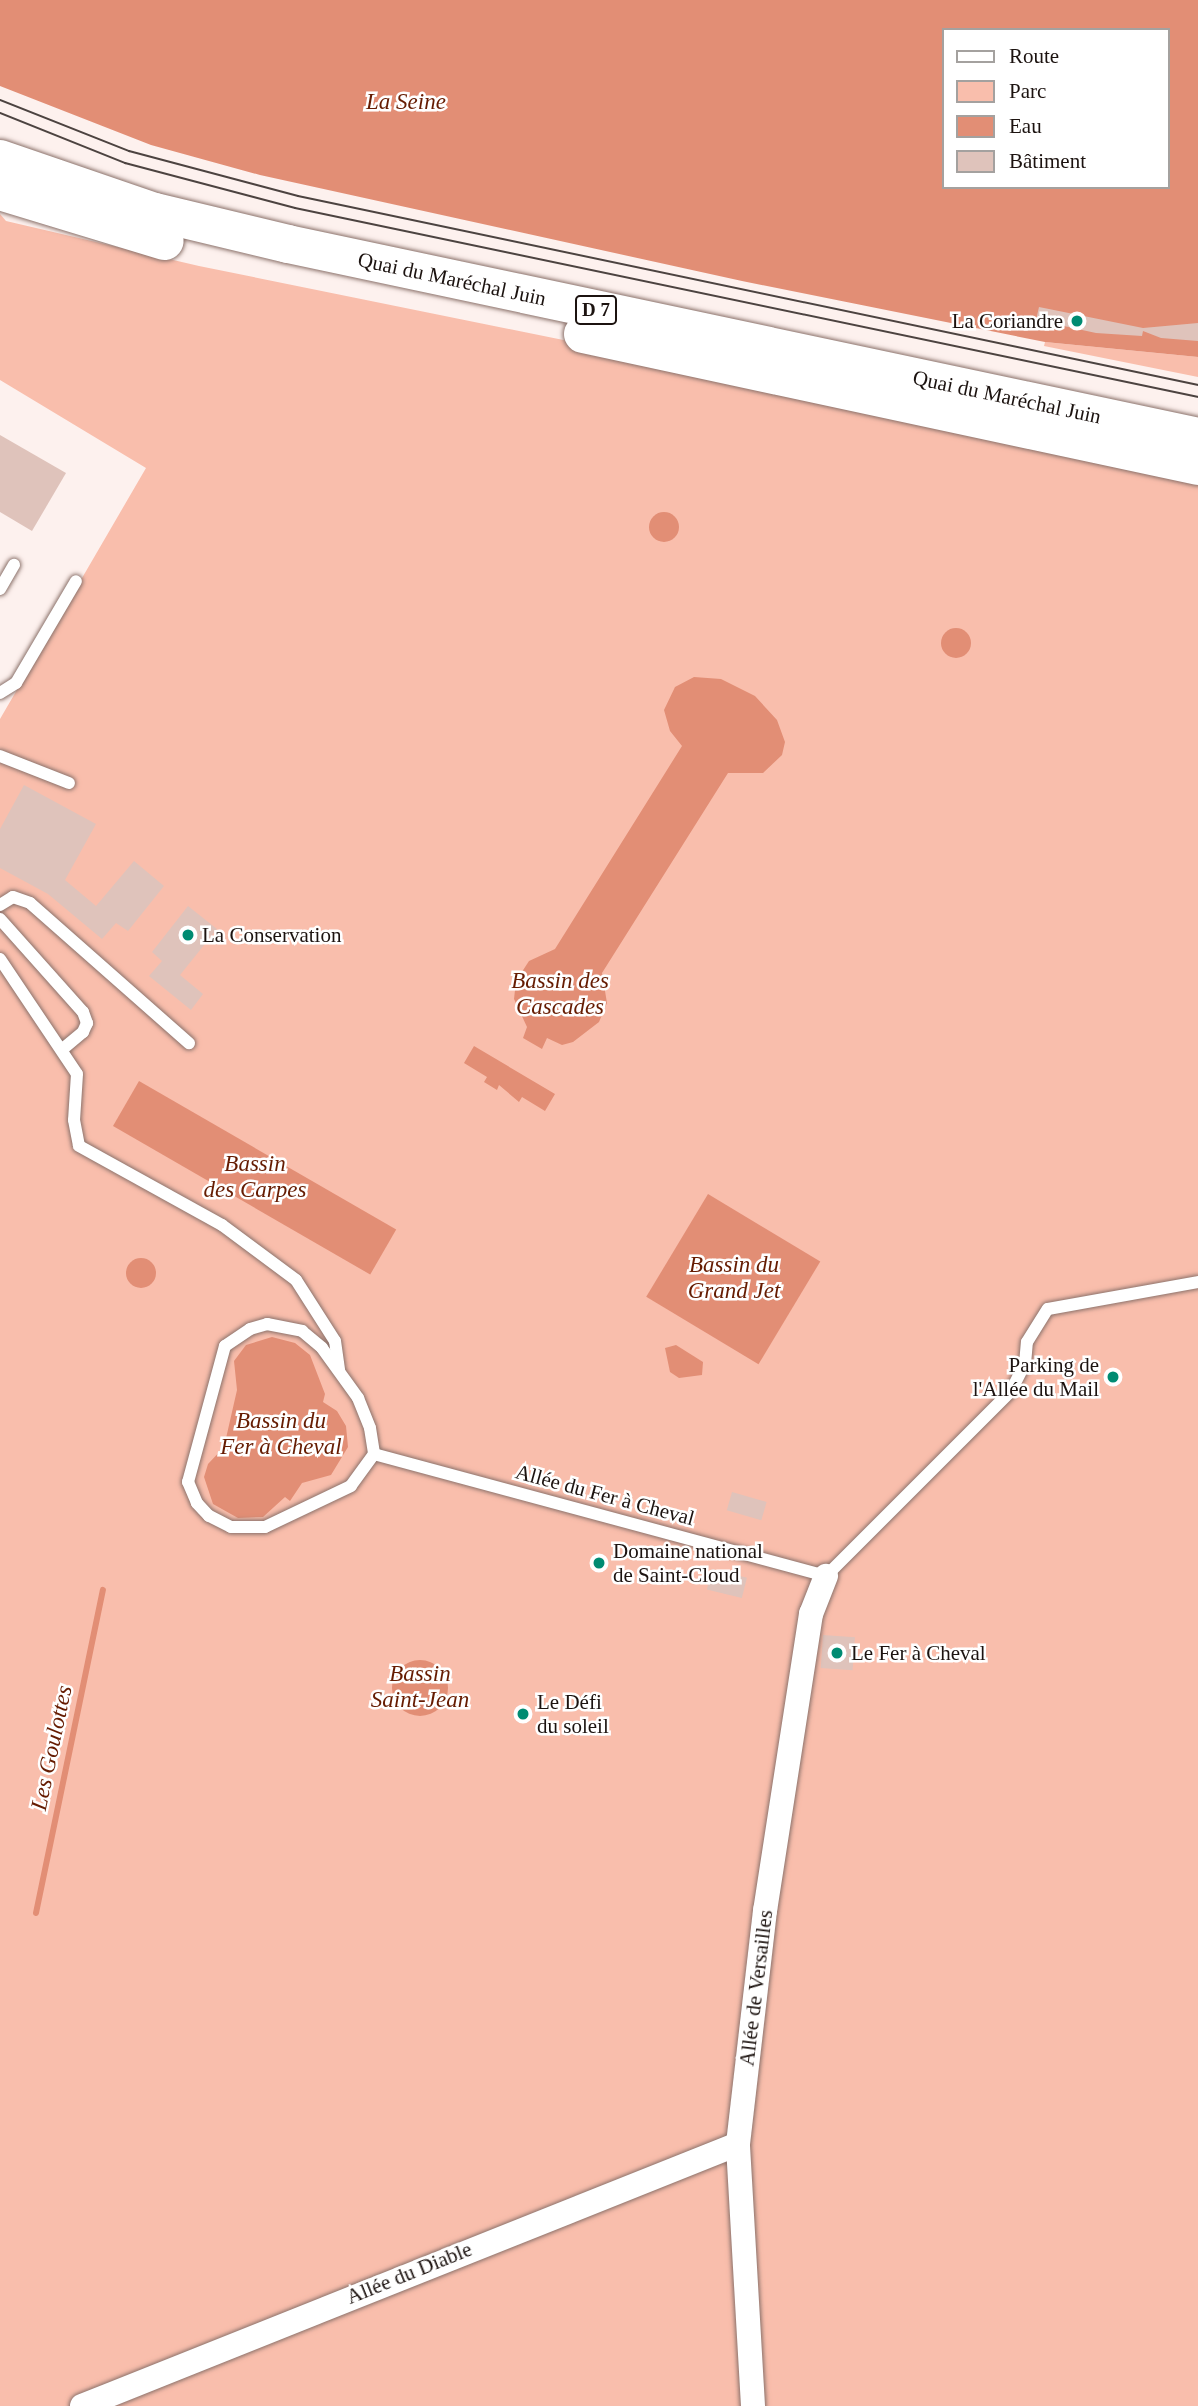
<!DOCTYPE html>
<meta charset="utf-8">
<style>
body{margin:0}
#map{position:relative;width:1198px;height:2406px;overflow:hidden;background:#fdf1ee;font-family:Georgia,serif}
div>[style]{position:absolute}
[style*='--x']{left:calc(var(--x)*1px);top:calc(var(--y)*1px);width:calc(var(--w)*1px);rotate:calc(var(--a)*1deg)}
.green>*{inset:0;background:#f9beac}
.water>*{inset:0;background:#e28e75;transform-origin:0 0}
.round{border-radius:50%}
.stream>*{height:6px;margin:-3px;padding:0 3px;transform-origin:3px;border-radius:3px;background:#e28e75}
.building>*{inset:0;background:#dfc3bb;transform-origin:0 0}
.roads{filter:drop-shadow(0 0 2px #8b726b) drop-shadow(0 0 2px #8b726b)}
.service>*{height:12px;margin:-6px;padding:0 6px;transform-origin:6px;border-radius:6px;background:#fff}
.minor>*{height:24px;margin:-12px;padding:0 12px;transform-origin:12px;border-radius:12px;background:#fff}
.primary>*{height:38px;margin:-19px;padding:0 19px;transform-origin:19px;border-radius:19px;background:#fff}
.tram>*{height:2px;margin:-1px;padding:0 1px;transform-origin:1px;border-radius:1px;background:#4c4340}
.dots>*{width:19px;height:19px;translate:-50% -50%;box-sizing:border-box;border:4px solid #fff;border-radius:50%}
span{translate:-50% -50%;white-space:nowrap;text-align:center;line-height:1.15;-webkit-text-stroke:5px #fff;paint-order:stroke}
.shield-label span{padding:2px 5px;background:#fff;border:2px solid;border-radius:5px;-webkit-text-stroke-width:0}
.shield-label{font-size:19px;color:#1c1310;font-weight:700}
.street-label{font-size:21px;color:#1c1310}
.poi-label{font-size:21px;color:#1c1310}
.right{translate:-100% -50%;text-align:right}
.left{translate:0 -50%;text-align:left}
.water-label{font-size:23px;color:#661c02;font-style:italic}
.legend{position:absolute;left:942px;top:28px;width:228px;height:161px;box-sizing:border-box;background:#fff;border:2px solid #a4a19f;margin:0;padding:9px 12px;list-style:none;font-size:21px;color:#1c1310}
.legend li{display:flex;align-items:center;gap:14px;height:35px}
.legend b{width:35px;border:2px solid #a4a19f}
</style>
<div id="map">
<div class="green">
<div style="clip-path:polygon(0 214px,6px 221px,199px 266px,1198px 469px,1198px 2406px,0 2406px,0 719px,146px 468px,0 380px)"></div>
<div style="clip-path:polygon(1045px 342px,1198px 357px,1198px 377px,1044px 346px)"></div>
</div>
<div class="water">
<div style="clip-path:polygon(evenodd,0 0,1198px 0,1198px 357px,1045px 342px,742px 281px,260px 175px,151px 145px,0 86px,0 0,944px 30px,1168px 30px,1168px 187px,944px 187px,944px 30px)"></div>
<div class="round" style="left:649px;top:512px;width:30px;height:30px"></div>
<div class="round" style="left:941px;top:628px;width:30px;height:30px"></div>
<div style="clip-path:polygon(694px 677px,721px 679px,755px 696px,777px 720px,785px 742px,782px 755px,763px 773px,728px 773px,602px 973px,607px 1003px,599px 1022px,573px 1042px,562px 1045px,547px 1038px,542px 1049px,523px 1038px,527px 1027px,514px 999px,516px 981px,529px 961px,555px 949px,682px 746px,670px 731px,664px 710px,675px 687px)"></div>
<div style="clip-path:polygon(474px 1046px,555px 1094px,545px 1111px,522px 1097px,519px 1102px,499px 1085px,497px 1090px,484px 1082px,487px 1077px,464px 1063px)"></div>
<div style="left:139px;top:1081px;width:297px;height:52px;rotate:30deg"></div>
<div style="left:708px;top:1194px;width:131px;height:120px;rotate:31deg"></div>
<div class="round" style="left:126px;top:1258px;width:30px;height:30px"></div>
<div style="clip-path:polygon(272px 1337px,295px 1343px,310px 1355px,325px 1394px,323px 1402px,337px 1411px,346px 1426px,348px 1447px,331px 1475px,302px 1483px,290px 1501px,285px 1497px,263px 1517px,238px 1518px,213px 1504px,204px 1477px,208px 1464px,224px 1447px,237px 1390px,234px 1361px,246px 1345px)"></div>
<div style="clip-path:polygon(676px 1345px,703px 1362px,702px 1375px,679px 1378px,670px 1372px,665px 1348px)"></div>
<div class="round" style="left:392px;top:1660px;width:56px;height:56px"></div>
</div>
<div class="stream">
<div style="--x:36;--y:1913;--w:330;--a:-78.3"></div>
</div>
<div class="building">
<div style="clip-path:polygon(1039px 307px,1143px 328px,1198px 323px,1198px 341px,1161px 338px,1143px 331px,1142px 336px,1096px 333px,1036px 320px)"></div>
<div style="clip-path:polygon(0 435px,66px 473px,32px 531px,0 512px)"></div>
<div style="clip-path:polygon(24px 785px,96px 824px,65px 880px,96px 906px,134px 861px,164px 886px,128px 931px,116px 923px,102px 939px,48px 894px,0 868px,0 829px)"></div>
<div style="clip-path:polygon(188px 906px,217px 929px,180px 975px,203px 994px,191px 1010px,149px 976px,162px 961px,152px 952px)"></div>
<div style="left:732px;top:1492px;width:36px;height:19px;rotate:16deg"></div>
<div style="left:712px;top:1569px;width:36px;height:21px;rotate:14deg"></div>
<div style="left:823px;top:1635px;width:32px;height:33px;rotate:4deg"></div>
</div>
<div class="roads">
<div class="service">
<div style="--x:0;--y:589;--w:28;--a:-60"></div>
<div style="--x:0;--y:693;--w:19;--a:-32"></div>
<div style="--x:16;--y:683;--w:118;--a:-59.5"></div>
<div style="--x:0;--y:756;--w:74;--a:21.4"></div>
<div style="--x:0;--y:905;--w:15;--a:-32"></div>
<div style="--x:13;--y:897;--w:18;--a:19"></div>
<div style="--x:30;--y:903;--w:212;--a:41.4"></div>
<div style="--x:0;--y:919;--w:125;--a:48.3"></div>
<div style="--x:83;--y:1012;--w:12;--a:70"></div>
<div style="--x:87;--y:1023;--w:10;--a:114"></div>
<div style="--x:83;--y:1032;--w:26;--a:140"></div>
<div style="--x:0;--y:959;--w:138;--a:56.2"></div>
<div style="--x:77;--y:1074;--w:46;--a:93.7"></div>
<div style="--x:74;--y:1120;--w:26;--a:79"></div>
<div style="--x:79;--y:1146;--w:163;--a:28.9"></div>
<div style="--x:222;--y:1225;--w:92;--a:36.6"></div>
<div style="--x:296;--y:1280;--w:72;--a:57.4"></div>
<div style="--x:335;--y:1341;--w:30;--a:82"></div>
<div style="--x:267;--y:1324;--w:36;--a:11"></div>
<div style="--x:302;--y:1331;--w:26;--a:40"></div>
<div style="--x:322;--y:1348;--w:62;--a:54.2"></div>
<div style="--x:358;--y:1398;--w:32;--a:68"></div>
<div style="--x:370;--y:1428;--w:26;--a:81"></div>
<div style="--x:374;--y:1454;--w:39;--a:126"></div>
<div style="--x:351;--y:1486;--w:95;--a:154.5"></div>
<div style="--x:265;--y:1527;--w:34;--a:180"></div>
<div style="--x:231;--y:1527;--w:25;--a:-153"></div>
<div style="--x:209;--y:1516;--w:18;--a:-133"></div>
<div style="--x:197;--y:1503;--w:23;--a:-113"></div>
<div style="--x:188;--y:1482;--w:141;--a:-74.8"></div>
<div style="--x:225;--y:1346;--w:30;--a:-34"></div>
<div style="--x:250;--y:1329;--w:18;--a:-16"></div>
<div style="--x:374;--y:1454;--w:468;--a:15.1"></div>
<div style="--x:826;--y:1576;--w:262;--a:-45"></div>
<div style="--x:1011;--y:1391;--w:30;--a:-63"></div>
<div style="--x:1025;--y:1364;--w:22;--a:-85"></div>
<div style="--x:1027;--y:1342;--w:39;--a:-58"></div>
<div style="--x:1048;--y:1309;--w:152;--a:-10.2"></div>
</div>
<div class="minor">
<div style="--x:82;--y:2406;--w:706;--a:-21.77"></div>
<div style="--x:753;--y:2406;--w:262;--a:-93.3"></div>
<div style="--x:738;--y:2144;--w:235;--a:-83.4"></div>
<div style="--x:765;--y:1911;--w:301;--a:-81.2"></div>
<div style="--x:811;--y:1614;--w:41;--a:-68.5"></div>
</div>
<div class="primary">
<div style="--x:0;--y:159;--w:164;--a:18.9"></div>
<div style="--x:155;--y:212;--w:137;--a:13.5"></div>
<div style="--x:288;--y:244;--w:930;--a:11.97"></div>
<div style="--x:0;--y:191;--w:172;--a:16.9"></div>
<div style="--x:583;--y:334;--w:629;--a:12.11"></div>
</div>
</div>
<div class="tram">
<div style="--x:0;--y:100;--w:139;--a:21.6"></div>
<div style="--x:129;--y:151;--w:175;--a:14.9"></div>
<div style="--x:298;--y:196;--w:920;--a:11.86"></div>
<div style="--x:0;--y:113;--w:135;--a:21.8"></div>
<div style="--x:125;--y:163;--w:176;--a:14.8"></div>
<div style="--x:295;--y:208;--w:923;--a:11.82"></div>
</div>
<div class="dots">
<div style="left:1077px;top:321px;background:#008b72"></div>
<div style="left:188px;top:935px;background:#008b72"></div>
<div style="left:1113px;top:1377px;background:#008b72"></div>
<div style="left:599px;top:1563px;background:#008b72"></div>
<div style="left:837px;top:1653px;background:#008b72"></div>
<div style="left:523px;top:1714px;background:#008b72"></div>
</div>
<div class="shield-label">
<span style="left:596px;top:310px">D 7</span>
</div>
<div class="street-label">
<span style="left:452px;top:279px;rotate:12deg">Quai du Maréchal Juin</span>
<span style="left:1007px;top:397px;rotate:12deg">Quai du Maréchal Juin</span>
<span style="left:605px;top:1495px;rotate:15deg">Allée du Fer à Cheval</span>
<span style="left:756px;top:1988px;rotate:-83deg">Allée de Versailles</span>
<span style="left:409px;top:2273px;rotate:-22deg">Allée du Diable</span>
</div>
<div class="poi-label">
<span class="right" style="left:1063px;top:321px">La Coriandre</span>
<span class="left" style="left:202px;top:935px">La Conservation</span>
<span class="right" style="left:1099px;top:1377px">Parking de<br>l'Allée du Mail</span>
<span class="left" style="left:613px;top:1563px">Domaine national<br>de Saint-Cloud</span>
<span class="left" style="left:851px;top:1653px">Le Fer à Cheval</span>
<span class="left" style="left:537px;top:1714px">Le Défi<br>du soleil</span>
</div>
<div class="water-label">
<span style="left:406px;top:102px">La Seine</span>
<span style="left:560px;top:994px">Bassin des<br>Cascades</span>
<span style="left:255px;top:1177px">Bassin<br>des Carpes</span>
<span style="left:734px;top:1278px">Bassin du<br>Grand Jet</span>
<span style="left:281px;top:1434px">Bassin du<br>Fer à Cheval</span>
<span style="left:420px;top:1687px">Bassin<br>Saint-Jean</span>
<span style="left:52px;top:1748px;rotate:-78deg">Les Goulottes</span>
</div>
<ul class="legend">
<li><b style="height:9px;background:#fff"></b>Route</li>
<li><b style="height:19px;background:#f9beac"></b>Parc</li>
<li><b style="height:19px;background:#e28e75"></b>Eau</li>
<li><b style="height:19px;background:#dfc3bb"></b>Bâtiment</li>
</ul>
</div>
